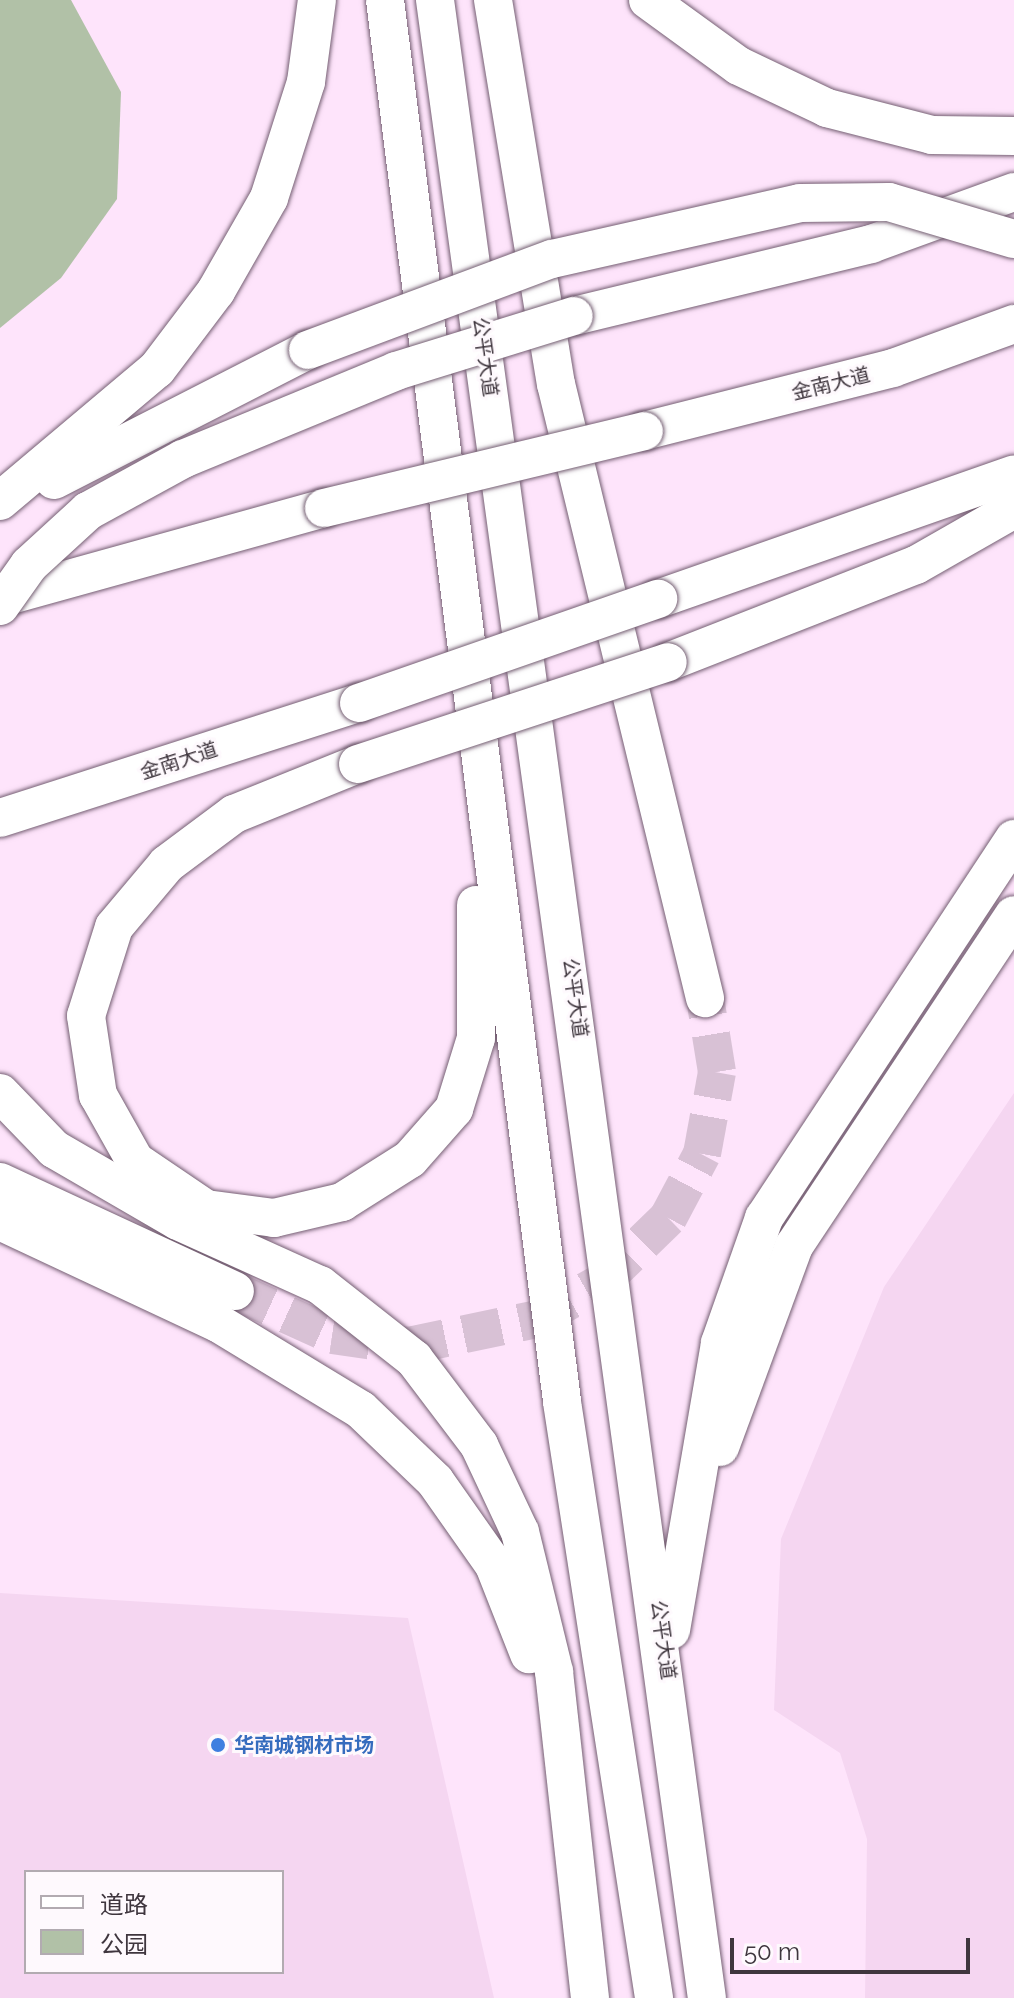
<!DOCTYPE html>
<meta charset="utf-8">
<style>
body{margin:0}
#map{position:relative;width:1014px;height:1998px;overflow:hidden;background:#fee4fb;font-family:Raleway,"Noto Sans SC",sans-serif}
div>[style]{position:absolute}
[style*='--x']{left:calc(var(--x)*1px);top:calc(var(--y)*1px);width:calc(var(--w)*1px);rotate:calc(var(--a)*1deg)}
.built>*{inset:0;background:#f5d6f1}
.green>*{inset:0;background:#b1c1a7}
.primary-tunnel>*{height:38px;margin-top:-19px;transform-origin:0;background:repeating-linear-gradient(90deg,#d8c1d5 0 38px,transparent 0 57px)}
.roads{filter:drop-shadow(0 0 2px #745e72) drop-shadow(0 0 2px #745e72)}
.primary>*{height:38px;margin:-19px;padding:0 19px;transform-origin:19px;border-radius:19px;background:#fff}
.bridges{filter:drop-shadow(0 0 2px #745e72) drop-shadow(0 0 2px #745e72)}
.primary-bridge>*{height:38px;margin:-19px;padding:0 19px;transform-origin:19px;border-radius:19px;background:#fff}
.dots>*{width:22px;height:22px;translate:-50% -50%;box-sizing:border-box;border:4px solid #fef9fd;border-radius:50%}
span{translate:-50% -50%;white-space:nowrap;text-align:center;line-height:1.15;-webkit-text-stroke:6px #fef9fd;paint-order:stroke}
.street-label{font-size:20px;color:#3f363e}
.shop-label{font-size:20px;color:#366cbe;font-weight:700}
.left{translate:0 -50%;text-align:left}
.legend{position:absolute;left:24px;top:1870px;width:260px;height:104px;box-sizing:border-box;background:#fef9fd;border:2px solid #b2abb1;margin:0;padding:10px 14px;list-style:none;font-size:24px;color:#3f363e}
.legend li{display:flex;align-items:center;gap:16px;height:40px}
.legend b{width:40px;border:2px solid #b2abb1}
.scale{position:absolute;left:730px;top:1938px;width:240px;height:36px;box-sizing:border-box;border:4px solid #3f363e;border-top:0;padding-left:10px;font-size:24px;line-height:28px;white-space:nowrap;color:#3f363e;-webkit-text-stroke:6px #fef9fd;paint-order:stroke}
</style>
<div id="map">
<div class="built">
<div style="clip-path:polygon(1014px 1093px,1014px 1998px,865px 1998px,867px 1839px,840px 1753px,774px 1710px,781px 1539px,884px 1287px)"></div>
<div style="clip-path:polygon(evenodd,0 1593px,408px 1618px,494px 1998px,0 1998px,0 1593px,282px 1872px,282px 1972px,26px 1972px,26px 1872px,282px 1872px)"></div>
</div>
<div class="green">
<div style="clip-path:polygon(0 0,71px 0,121px 92px,117px 199px,61px 278px,0 328px)"></div>
</div>
<div class="primary-tunnel">
<div style="--x:235;--y:1291;--w:107;--a:24.4"></div>
<div style="--x:332;--y:1335;--w:77;--a:8.2"></div>
<div style="--x:408;--y:1346;--w:132;--a:-11.8"></div>
<div style="--x:537;--y:1319;--w:75;--a:-29.6"></div>
<div style="--x:602;--y:1282;--w:92;--a:-44.1"></div>
<div style="--x:668;--y:1218;--w:72;--a:-62"></div>
<div style="--x:702;--y:1154;--w:83;--a:-79.6"></div>
<div style="--x:717;--y:1072;--w:75;--a:-99.2"></div>
</div>
<div class="roads">
<div class="primary">
<div style="--x:385;--y:0;--w:1413;--a:82.8"></div>
<div style="--x:562;--y:1402;--w:603;--a:81.22"></div>
<div style="--x:435;--y:0;--w:2016;--a:82.25"></div>
<div style="--x:493;--y:0;--w:389;--a:80.7"></div>
<div style="--x:556;--y:384;--w:632;--a:76.36"></div>
<div style="--x:648;--y:0;--w:112;--a:36"></div>
<div style="--x:739;--y:66;--w:98;--a:25.5"></div>
<div style="--x:827;--y:108;--w:108;--a:14.4"></div>
<div style="--x:932;--y:135;--w:82;--a:0.7"></div>
<div style="--x:574;--y:316;--w:306;--a:-13.6"></div>
<div style="--x:871;--y:244;--w:152;--a:-20"></div>
<div style="--x:644;--y:431;--w:257;--a:-14.2"></div>
<div style="--x:893;--y:368;--w:129;--a:-20"></div>
<div style="--x:54;--y:480;--w:285;--a:-27.1"></div>
<div style="--x:0;--y:501;--w:205;--a:-40.1"></div>
<div style="--x:157;--y:369;--w:98;--a:-52.9"></div>
<div style="--x:216;--y:291;--w:107;--a:-60.3"></div>
<div style="--x:269;--y:198;--w:122;--a:-72.3"></div>
<div style="--x:306;--y:82;--w:83;--a:-82.4"></div>
<div style="--x:0;--y:598;--w:336;--a:-15.5"></div>
<div style="--x:658;--y:599;--w:377;--a:-19.3"></div>
<div style="--x:668;--y:662;--w:266;--a:-21.4"></div>
<div style="--x:916;--y:565;--w:113;--a:-29.7"></div>
<div style="--x:358;--y:764;--w:134;--a:158"></div>
<div style="--x:234;--y:814;--w:84;--a:143.3"></div>
<div style="--x:167;--y:864;--w:82;--a:130.1"></div>
<div style="--x:114;--y:927;--w:93;--a:107.5"></div>
<div style="--x:86;--y:1016;--w:80;--a:81.4"></div>
<div style="--x:98;--y:1095;--w:76;--a:60.7"></div>
<div style="--x:135;--y:1161;--w:86;--a:34.1"></div>
<div style="--x:206;--y:1209;--w:69;--a:7.5"></div>
<div style="--x:274;--y:1218;--w:70;--a:-13.2"></div>
<div style="--x:342;--y:1202;--w:80;--a:-32.3"></div>
<div style="--x:410;--y:1159;--w:67;--a:-48.7"></div>
<div style="--x:454;--y:1109;--w:74;--a:-72.8"></div>
<div style="--x:476;--y:1038;--w:133;--a:-90"></div>
<div style="--x:0;--y:818;--w:377;--a:-17.8"></div>
<div style="--x:0;--y:1093;--w:78;--a:46"></div>
<div style="--x:54;--y:1149;--w:143;--a:30.1"></div>
<div style="--x:178;--y:1221;--w:156;--a:24.3"></div>
<div style="--x:320;--y:1285;--w:120;--a:38.2"></div>
<div style="--x:414;--y:1359;--w:108;--a:52.9"></div>
<div style="--x:479;--y:1445;--w:96;--a:64.8"></div>
<div style="--x:520;--y:1532;--w:144;--a:76.3"></div>
<div style="--x:554;--y:1672;--w:328;--a:83.7"></div>
<div style="--x:0;--y:1182;--w:259;--a:24.9"></div>
<div style="--x:0;--y:1221;--w:241;--a:25.1"></div>
<div style="--x:218;--y:1323;--w:167;--a:31.3"></div>
<div style="--x:361;--y:1410;--w:103;--a:43.8"></div>
<div style="--x:435;--y:1481;--w:103;--a:54.9"></div>
<div style="--x:494;--y:1565;--w:96;--a:68.5"></div>
<div style="--x:720;--y:1447;--w:214;--a:-69.8"></div>
<div style="--x:794;--y:1246;--w:397;--a:-56.4"></div>
<div style="--x:671;--y:1630;--w:291;--a:-80.3"></div>
<div style="--x:720;--y:1343;--w:133;--a:-70.6"></div>
<div style="--x:764;--y:1218;--w:454;--a:-56.6"></div>
</div>
</div>
<div class="bridges">
<div class="primary-bridge">
<div style="--x:308;--y:350;--w:260;--a:-20.5"></div>
<div style="--x:552;--y:259;--w:254;--a:-12.7"></div>
<div style="--x:800;--y:203;--w:89;--a:-0.6"></div>
<div style="--x:889;--y:202;--w:130;--a:16.5"></div>
<div style="--x:324;--y:508;--w:329;--a:-13.5"></div>
<div style="--x:0;--y:606;--w:50;--a:-54.7"></div>
<div style="--x:29;--y:565;--w:80;--a:-42.5"></div>
<div style="--x:88;--y:511;--w:108;--a:-28.7"></div>
<div style="--x:183;--y:459;--w:230;--a:-22.4"></div>
<div style="--x:396;--y:371;--w:186;--a:-17.2"></div>
<div style="--x:359;--y:703;--w:317;--a:-19.2"></div>
<div style="--x:358;--y:764;--w:326;--a:-18.2"></div>
</div>
</div>
<div class="dots">
<div style="left:218px;top:1745px;background:#3f7fe0"></div>
</div>
<div class="street-label">
<span style="left:485px;top:357px;rotate:82deg">公平大道</span>
<span style="left:831px;top:384px;rotate:-14deg">金南大道</span>
<span style="left:179px;top:761px;rotate:-18deg">金南大道</span>
<span style="left:575px;top:998px;rotate:82deg">公平大道</span>
<span style="left:663px;top:1640px;rotate:82deg">公平大道</span>
</div>
<div class="shop-label">
<span class="left" style="left:234px;top:1745px">华南城钢材市场</span>
</div>
<ul class="legend">
<li><b style="height:10px;background:#fff"></b>道路</li>
<li><b style="height:22px;background:#b1c1a7"></b>公园</li>
</ul>
<div class="scale">50 m</div>
</div>
